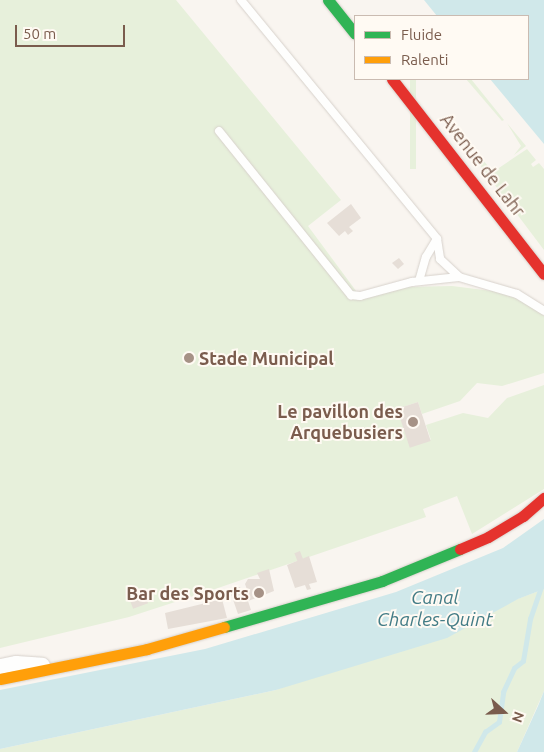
<!DOCTYPE html>
<style>
body{margin:0}
#map{position:relative;width:544px;height:752px;overflow:hidden;background:#f9f5f0;font-family:Ubuntu,sans-serif}
div>[style]{position:absolute}
[style*='--x']{left:calc(var(--x)*1px);top:calc(var(--y)*1px);width:calc(var(--w)*1px);rotate:calc(var(--a)*1deg)}
.green>*{inset:0;background:#e7f0db;transform-origin:0 0}
.water>*{inset:0;background:#d0e8ea}
.stream>*{height:4.5px;margin:-2.25px;padding:0 2.25px;transform-origin:2.25px;border-radius:2.25px;background:#d0e8ea}
.building>*{inset:0;background:#e6ded7;transform-origin:0 0}
.roads{filter:drop-shadow(0 0 1px #d7d1cb) drop-shadow(0 0 1px #d7d1cb)}
.lane>*{height:8px;margin:-4px;padding:0 4px;transform-origin:4px;border-radius:4px;background:#fefefd}
.street>*{height:15px;margin:-7.5px;padding:0 7.5px;transform-origin:7.5px;border-radius:7.5px;background:#fefefd}
.fast>*{height:11px;margin:-5.5px;padding:0 5.5px;transform-origin:5.5px;border-radius:5.5px;background:#30b455}
.slow>*{height:11px;margin:-5.5px;padding:0 5.5px;transform-origin:5.5px;border-radius:5.5px;background:#ff9f0a}
.jam>*{height:11px;margin:-5.5px;padding:0 5.5px;transform-origin:5.5px;border-radius:5.5px;background:#e5322d}
.dots>*{width:14px;height:14px;translate:-50% -50%;box-sizing:border-box;border:2px solid #fffaf3;border-radius:50%}
span{translate:-50% -50%;white-space:nowrap;text-align:center;line-height:1.15;-webkit-text-stroke:4px #fffaf3;paint-order:stroke}
.street-label{font-size:18px;color:#7a5c4d}
.poi-label{font-size:18px;color:#7a5c4d;font-weight:700}
.left{translate:0 -50%;text-align:left}
.right{translate:-100% -50%;text-align:right}
.water-label{font-size:19px;color:#437c86;font-style:italic}
.legend{position:absolute;left:354px;top:15px;width:175px;height:65px;box-sizing:border-box;background:#fffaf3;border:1px solid #cabbb1;margin:0;padding:6px 9px;list-style:none;font-size:15px;color:#7a5c4d}
.legend li{display:flex;align-items:center;gap:10px;height:25px}
.legend b{width:25px;border:1px solid #cabbb1}
.north{position:absolute;left:479px;top:687px;width:50px;height:50px;-webkit-text-stroke:4px #fffaf3;paint-order:stroke;rotate:110deg;font-size:14px;font-weight:700;line-height:20px;text-align:center;color:#7a5c4d}
.north::after{content:'';display:block;margin:auto;width:18px;height:22px;background:#7a5c4d;clip-path:polygon(50% 0,100% 100%,50% 72%,0 100%)}
.scale{position:absolute;left:15px;top:25px;width:110px;height:22px;box-sizing:border-box;border:2px solid #7a5c4d;border-top:0;padding-left:6px;font-size:15px;line-height:18px;white-space:nowrap;color:#7a5c4d;-webkit-text-stroke:4px #fffaf3;paint-order:stroke}
</style>
<div id="map">
<div class="green">
<div style="clip-path:polygon(0 0,176px 0,341px 200px,308px 226px,362px 299px,406px 287px,452px 286px,508px 293px,541px 313px,544px 316px,544px 373px,502px 386px,477px 383px,460px 401px,422px 414px,418px 402px,397px 409px,431px 440px,426px 425px,463px 413px,488px 418px,507px 398px,544px 385px,544px 489px,472px 534px,457px 496px,423px 509px,426px 517px,218px 588px,129px 617px,0 648px)"></div>
<div style="left:410px;top:79px;width:6px;height:90px"></div>
<div style="clip-path:polygon(466px 79px,471px 79px,504px 120px,502px 121px)"></div>
<div style="clip-path:polygon(507px 123px,526px 146px,514px 155px,521px 146px)"></div>
<div style="clip-path:polygon(527px 149px,536px 160px,531px 164px,533px 167px,539px 163px,544px 169px,544px 250px,479px 164px,483px 160px,493px 172px)"></div>
<div style="clip-path:polygon(544px 589px,544px 691px,517px 752px,0 752px,0 749px,276px 690px)"></div>
</div>
<div class="water">
<div style="clip-path:polygon(424px 0,544px 0,544px 144px,490px 79px,528px 79px,528px 16px,437px 16px)"></div>
<div style="clip-path:polygon(544px 519px,544px 589px,518px 599px,447px 638px,276px 690px,0 749px,0 690px,205px 649px,396px 592px,503px 548px)"></div>
<div style="clip-path:polygon(544px 691px,544px 752px,517px 752px,538px 706px)"></div>
</div>
<div class="stream">
<div style="--x:474;--y:752;--w:23;--a:-61"></div>
<div style="--x:485;--y:732;--w:17;--a:-36"></div>
<div style="--x:499;--y:722;--w:30;--a:-82"></div>
<div style="--x:503;--y:692;--w:26;--a:-65"></div>
<div style="--x:514;--y:668;--w:11;--a:-38"></div>
<div style="--x:523;--y:661;--w:43;--a:-80.5"></div>
<div style="--x:530;--y:619;--w:36;--a:-71"></div>
</div>
<div class="building">
<div style="clip-path:polygon(351px 204px,361px 218px,349px 227px,353px 231px,348px 235px,345px 231px,339px 236px,327px 223px)"></div>
<div style="clip-path:polygon(399px 258px,404px 264px,398px 269px,392px 263px)"></div>
<div style="left:418px;top:402px;width:41px;height:22px;rotate:72deg"></div>
<div style="left:300px;top:551px;width:9px;height:6px;rotate:69deg"></div>
<div style="clip-path:polygon(309px 556px,317px 582px,309px 584px,311px 589px,307px 590px,305px 585px,295px 588px,287px 565px)"></div>
<div style="clip-path:polygon(269px 569px,274px 591px,248px 601px,251px 610px,238px 614px,230px 591px,240px 587px,243px 595px,249px 595px,245px 584px,248px 579px,260px 579px,257px 573px)"></div>
<div style="left:144px;top:592px;width:12px;height:16px;rotate:70deg"></div>
<div style="clip-path:polygon(222px 599px,227px 618px,168px 629px,165px 613px)"></div>
</div>
<div class="roads">
<div class="lane">
<div style="--x:241;--y:0;--w:309;--a:50.6"></div>
<div style="--x:437;--y:239;--w:20;--a:81"></div>
<div style="--x:440;--y:259;--w:26;--a:43"></div>
<div style="--x:219;--y:131;--w:211;--a:51.2"></div>
<div style="--x:351;--y:295;--w:9;--a:6"></div>
<div style="--x:360;--y:296;--w:54;--a:-15.1"></div>
<div style="--x:412;--y:282;--w:47;--a:-6.1"></div>
<div style="--x:459;--y:277;--w:60;--a:16.3"></div>
<div style="--x:517;--y:294;--w:32;--a:32"></div>
<div style="--x:419;--y:281;--w:25;--a:-74"></div>
<div style="--x:426;--y:257;--w:21;--a:-59"></div>
</div>
<div class="street">
<div style="--x:0;--y:666;--w:16;--a:-11"></div>
<div style="--x:16;--y:663;--w:26;--a:4"></div>
</div>
<div class="fast">
<div style="--x:328;--y:0;--w:43;--a:51.5"></div>
<div style="--x:224;--y:627;--w:165;--a:-16.2"></div>
<div style="--x:382;--y:581;--w:84;--a:-22.3"></div>
</div>
<div class="slow">
<div style="--x:0;--y:679;--w:150;--a:-11.5"></div>
<div style="--x:147;--y:649;--w:80;--a:-15.9"></div>
</div>
<div class="jam">
<div style="--x:392;--y:79;--w:247;--a:52.1"></div>
<div style="--x:460;--y:549;--w:30;--a:-23"></div>
<div style="--x:488;--y:537;--w:41;--a:-31"></div>
<div style="--x:523;--y:516;--w:28;--a:-41"></div>
</div>
</div>
<div class="dots">
<div style="left:189px;top:358px;background:#a69286"></div>
<div style="left:413px;top:422px;background:#a69286"></div>
<div style="left:259px;top:593px;background:#a69286"></div>
</div>
<div class="street-label">
<span style="left:483px;top:165px;rotate:52deg">Avenue de Lahr</span>
</div>
<div class="poi-label">
<span class="left" style="left:199px;top:358px">Stade Municipal</span>
<span class="right" style="left:403px;top:422px">Le pavillon des<br>Arquebusiers</span>
<span class="right" style="left:249px;top:593px">Bar des Sports</span>
</div>
<div class="water-label">
<span style="left:435px;top:609px">Canal<br>Charles-Quint</span>
</div>
<ul class="legend">
<li><b style="height:6px;background:#30b455"></b>Fluide</li>
<li><b style="height:6px;background:#ff9f0a"></b>Ralenti</li>
</ul>
<div class="north">N</div>
<div class="scale">50 m</div>
</div>
